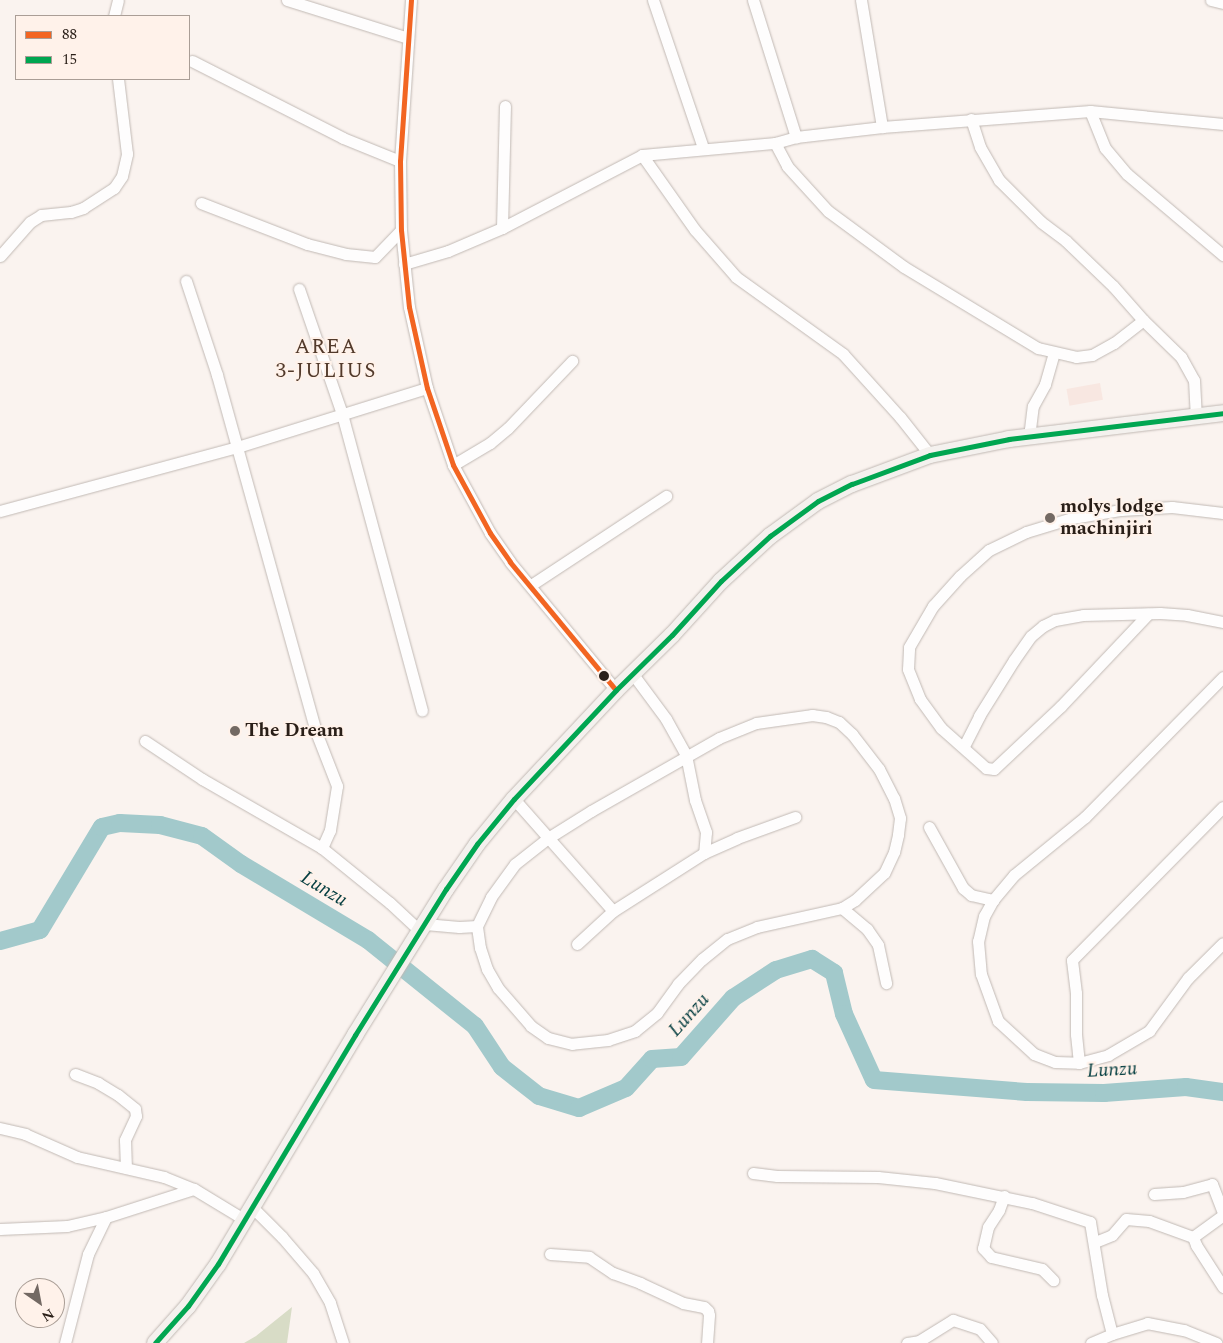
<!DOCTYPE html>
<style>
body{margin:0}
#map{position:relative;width:1223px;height:1343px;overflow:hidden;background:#faf3ef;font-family:Spectral,serif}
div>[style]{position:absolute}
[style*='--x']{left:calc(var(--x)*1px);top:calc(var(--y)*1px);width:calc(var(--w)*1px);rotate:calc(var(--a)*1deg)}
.commercial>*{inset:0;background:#f8e7e1;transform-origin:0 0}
.green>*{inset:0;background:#d8dcc6}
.river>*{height:18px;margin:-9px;padding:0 9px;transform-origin:9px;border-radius:9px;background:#a2c9cb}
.roads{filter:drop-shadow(0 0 1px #c1b9b4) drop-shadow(0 0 1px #c1b9b4)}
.street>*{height:11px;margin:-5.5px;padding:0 5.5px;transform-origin:5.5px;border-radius:5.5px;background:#fefdfd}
.secondary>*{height:16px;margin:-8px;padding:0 8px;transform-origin:8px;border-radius:8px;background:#f4f1ee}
.bus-1>*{height:5px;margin:-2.5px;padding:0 2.5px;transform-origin:2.5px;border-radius:2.5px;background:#f26522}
.bus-2>*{height:5px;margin:-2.5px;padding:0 2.5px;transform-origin:2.5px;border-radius:2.5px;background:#00a651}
.dots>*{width:14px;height:14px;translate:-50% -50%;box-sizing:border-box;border:2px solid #fff2ea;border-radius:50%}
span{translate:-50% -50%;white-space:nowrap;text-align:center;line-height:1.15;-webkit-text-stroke:4px #fff2ea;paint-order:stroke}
.poi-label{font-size:19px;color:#2a1f18;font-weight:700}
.left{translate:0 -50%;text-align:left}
.water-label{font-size:20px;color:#074043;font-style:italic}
.quarter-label{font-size:21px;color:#523a2b;letter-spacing:1px}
.legend{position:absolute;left:15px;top:15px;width:175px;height:65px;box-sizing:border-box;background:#fff2ea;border:1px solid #aa9e96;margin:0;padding:6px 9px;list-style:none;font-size:15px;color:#2a1f18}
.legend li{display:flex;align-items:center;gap:10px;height:25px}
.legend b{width:25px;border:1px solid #aa9e96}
.north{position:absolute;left:15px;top:1278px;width:50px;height:50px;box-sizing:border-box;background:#fff2ea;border:1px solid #aa9e96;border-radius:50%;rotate:147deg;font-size:14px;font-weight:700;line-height:20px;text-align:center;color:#2a1f18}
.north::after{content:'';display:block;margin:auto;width:18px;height:22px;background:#736963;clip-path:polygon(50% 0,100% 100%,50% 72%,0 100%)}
</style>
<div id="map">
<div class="commercial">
<div style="left:1100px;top:383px;width:17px;height:34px;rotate:80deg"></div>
</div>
<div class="green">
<div style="clip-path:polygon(292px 1307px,287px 1343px,244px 1343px,256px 1336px)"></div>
</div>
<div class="river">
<div style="--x:0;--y:941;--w:41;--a:-15.4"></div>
<div style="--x:40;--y:930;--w:120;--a:-59"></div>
<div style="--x:102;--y:827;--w:18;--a:-13"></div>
<div style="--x:120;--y:823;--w:40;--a:2.9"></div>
<div style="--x:160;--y:825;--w:43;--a:14.7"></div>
<div style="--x:202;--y:836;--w:48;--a:35.7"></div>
<div style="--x:241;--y:864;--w:148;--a:30.9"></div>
<div style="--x:368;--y:940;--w:137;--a:38.8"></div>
<div style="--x:475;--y:1026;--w:49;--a:56.6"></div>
<div style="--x:502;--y:1067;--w:47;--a:38.1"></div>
<div style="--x:539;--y:1096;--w:42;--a:16.7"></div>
<div style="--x:579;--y:1108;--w:51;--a:-23.1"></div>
<div style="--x:626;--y:1088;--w:39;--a:-48"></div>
<div style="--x:652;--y:1059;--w:29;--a:-4"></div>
<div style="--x:681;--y:1057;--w:79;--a:-48.6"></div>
<div style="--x:733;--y:998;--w:51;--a:-33.1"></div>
<div style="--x:776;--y:970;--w:38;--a:-17"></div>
<div style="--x:812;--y:959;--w:26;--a:32"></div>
<div style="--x:834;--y:973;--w:42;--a:76.3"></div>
<div style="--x:844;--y:1014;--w:72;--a:65.6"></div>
<div style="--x:874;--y:1080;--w:153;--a:4.5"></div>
<div style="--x:1027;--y:1092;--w:77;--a:0.7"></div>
<div style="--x:1104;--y:1093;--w:82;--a:-4.2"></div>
<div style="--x:1186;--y:1087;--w:37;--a:8"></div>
</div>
<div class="roads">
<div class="street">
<div style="--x:287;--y:0;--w:127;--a:17.4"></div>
<div style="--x:411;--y:0;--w:161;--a:93.9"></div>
<div style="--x:400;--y:161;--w:69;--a:89.2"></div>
<div style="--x:401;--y:230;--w:77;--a:84.1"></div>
<div style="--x:409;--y:307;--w:83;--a:77.5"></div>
<div style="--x:427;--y:388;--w:81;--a:71.3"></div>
<div style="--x:453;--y:465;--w:77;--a:61.4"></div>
<div style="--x:490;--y:533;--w:35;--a:55"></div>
<div style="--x:510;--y:562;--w:166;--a:50.4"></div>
<div style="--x:653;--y:0;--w:156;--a:71.3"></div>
<div style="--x:753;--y:0;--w:144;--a:72.6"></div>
<div style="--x:861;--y:0;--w:129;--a:80.6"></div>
<div style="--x:1211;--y:0;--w:12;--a:14"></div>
<div style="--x:114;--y:16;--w:16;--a:-76"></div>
<div style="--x:192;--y:61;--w:169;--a:27"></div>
<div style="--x:343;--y:138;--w:61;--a:22"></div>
<div style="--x:1090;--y:111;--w:40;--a:68"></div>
<div style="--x:1105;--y:148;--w:34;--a:50"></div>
<div style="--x:1127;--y:174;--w:126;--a:40.2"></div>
<div style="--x:971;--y:119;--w:29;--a:72"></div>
<div style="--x:980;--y:147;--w:38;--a:60"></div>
<div style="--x:999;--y:180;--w:59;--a:45"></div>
<div style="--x:1041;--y:222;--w:31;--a:37"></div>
<div style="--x:1066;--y:241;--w:65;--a:43.8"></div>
<div style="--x:1113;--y:286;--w:45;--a:48.6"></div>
<div style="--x:1143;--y:320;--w:53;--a:44.2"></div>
<div style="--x:1181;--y:357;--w:26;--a:61"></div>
<div style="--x:1194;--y:380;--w:37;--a:87"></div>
<div style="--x:775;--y:143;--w:26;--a:62"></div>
<div style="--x:787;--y:166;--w:61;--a:47.7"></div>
<div style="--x:828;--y:211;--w:94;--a:36.4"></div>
<div style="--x:904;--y:267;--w:157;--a:31.2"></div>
<div style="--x:1038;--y:348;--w:39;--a:13"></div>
<div style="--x:1076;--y:357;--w:16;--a:-7"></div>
<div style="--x:1092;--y:355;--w:25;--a:-29"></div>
<div style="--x:1114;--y:343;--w:37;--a:-38"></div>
<div style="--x:642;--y:155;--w:92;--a:54.8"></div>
<div style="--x:695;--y:230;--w:62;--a:48.9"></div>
<div style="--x:736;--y:277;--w:132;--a:35.7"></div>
<div style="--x:843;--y:354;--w:85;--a:47.9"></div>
<div style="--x:900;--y:417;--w:48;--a:51.7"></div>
<div style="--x:201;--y:203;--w:114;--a:21.1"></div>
<div style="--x:307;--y:244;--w:40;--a:14.4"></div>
<div style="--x:346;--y:254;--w:29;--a:6"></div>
<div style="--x:375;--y:257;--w:37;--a:-46"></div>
<div style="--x:502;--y:228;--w:122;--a:-88.6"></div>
<div style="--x:0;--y:256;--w:45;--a:-48.6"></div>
<div style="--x:30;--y:222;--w:13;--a:-32"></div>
<div style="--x:41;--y:215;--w:30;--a:-6"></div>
<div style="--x:71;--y:212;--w:13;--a:-18"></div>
<div style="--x:83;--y:208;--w:37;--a:-33"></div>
<div style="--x:114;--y:188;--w:14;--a:-56"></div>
<div style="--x:122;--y:176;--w:23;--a:-77"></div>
<div style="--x:127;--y:154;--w:76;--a:-96.8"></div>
<div style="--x:404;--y:264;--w:46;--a:-16.5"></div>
<div style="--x:448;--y:251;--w:59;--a:-23.1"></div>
<div style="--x:502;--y:228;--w:158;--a:-27.5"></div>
<div style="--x:642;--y:155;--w:134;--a:-5.2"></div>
<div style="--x:775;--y:143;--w:22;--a:-16"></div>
<div style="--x:796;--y:137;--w:87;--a:-6.6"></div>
<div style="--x:882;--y:127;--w:209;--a:-4.4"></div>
<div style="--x:1090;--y:111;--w:134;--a:5.6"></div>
<div style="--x:186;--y:281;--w:99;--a:71.7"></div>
<div style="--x:217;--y:375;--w:370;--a:74.5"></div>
<div style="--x:316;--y:732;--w:58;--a:68.7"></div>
<div style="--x:337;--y:786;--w:45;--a:99"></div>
<div style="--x:330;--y:830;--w:20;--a:114"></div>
<div style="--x:299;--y:289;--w:132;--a:71"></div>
<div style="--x:342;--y:414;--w:307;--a:74.9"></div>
<div style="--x:1029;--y:437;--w:31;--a:-83"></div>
<div style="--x:1033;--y:406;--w:25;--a:-61"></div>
<div style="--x:1045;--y:384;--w:32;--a:-74"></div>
<div style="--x:453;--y:465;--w:43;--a:-30.7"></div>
<div style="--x:490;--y:443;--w:23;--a:-40"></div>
<div style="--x:508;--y:428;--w:93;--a:-46.3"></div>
<div style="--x:0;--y:511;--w:245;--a:-15.1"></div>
<div style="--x:237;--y:447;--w:199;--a:-17.3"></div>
<div style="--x:531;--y:585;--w:162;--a:-33.4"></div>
<div style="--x:1148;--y:614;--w:127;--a:133.4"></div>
<div style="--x:1061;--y:706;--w:92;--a:136.8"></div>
<div style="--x:994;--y:769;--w:8;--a:-173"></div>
<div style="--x:986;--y:768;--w:60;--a:-138.4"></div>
<div style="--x:941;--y:728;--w:36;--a:-126"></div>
<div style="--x:920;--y:699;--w:32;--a:-112"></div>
<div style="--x:908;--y:669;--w:22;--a:-87"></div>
<div style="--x:909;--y:647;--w:48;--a:-59.7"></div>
<div style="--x:933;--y:606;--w:40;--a:-48"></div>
<div style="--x:960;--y:576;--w:39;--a:-42"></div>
<div style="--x:989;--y:550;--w:41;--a:-25.9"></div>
<div style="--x:1026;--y:532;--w:48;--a:-16.9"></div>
<div style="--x:1072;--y:518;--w:50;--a:-9.3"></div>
<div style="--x:1121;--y:510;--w:51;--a:-3.4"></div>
<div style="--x:1172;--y:507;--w:51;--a:6.7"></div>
<div style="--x:632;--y:673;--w:57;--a:53.5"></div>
<div style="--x:666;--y:719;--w:41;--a:60.9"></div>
<div style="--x:686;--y:755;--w:46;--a:78.7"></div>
<div style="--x:695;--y:800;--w:34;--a:71"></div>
<div style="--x:706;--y:832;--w:21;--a:95"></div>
<div style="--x:1223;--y:677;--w:197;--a:134.6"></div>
<div style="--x:1085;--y:817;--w:92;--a:140.8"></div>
<div style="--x:1014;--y:875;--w:33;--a:130"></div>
<div style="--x:993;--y:900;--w:18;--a:119"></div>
<div style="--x:984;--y:916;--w:26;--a:103"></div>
<div style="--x:978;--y:941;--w:33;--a:85"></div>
<div style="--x:981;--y:974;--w:50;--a:70.1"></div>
<div style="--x:998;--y:1021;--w:49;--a:42.5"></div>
<div style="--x:1034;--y:1054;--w:22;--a:21"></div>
<div style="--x:1055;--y:1062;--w:24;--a:2"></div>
<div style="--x:1079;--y:1063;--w:30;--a:-15"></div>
<div style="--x:1108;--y:1055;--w:48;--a:-30.3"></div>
<div style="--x:1149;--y:1031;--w:66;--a:-53.7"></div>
<div style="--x:1188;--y:978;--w:49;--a:-45"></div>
<div style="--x:812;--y:715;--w:14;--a:8"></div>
<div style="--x:826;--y:717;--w:14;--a:21"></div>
<div style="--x:839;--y:722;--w:18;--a:43"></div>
<div style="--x:852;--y:734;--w:44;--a:52.4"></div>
<div style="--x:879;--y:769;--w:33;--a:63"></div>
<div style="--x:894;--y:798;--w:21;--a:73"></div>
<div style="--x:900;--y:818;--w:17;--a:97"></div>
<div style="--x:898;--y:835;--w:17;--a:103"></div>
<div style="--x:894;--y:852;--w:23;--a:115"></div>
<div style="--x:884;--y:873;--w:40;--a:137"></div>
<div style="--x:855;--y:900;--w:15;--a:148"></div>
<div style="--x:842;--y:908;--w:87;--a:167.4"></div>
<div style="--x:757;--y:927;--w:32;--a:158"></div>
<div style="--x:727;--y:939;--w:32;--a:141"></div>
<div style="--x:702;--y:959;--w:35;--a:134"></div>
<div style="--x:678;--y:984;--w:36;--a:126"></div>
<div style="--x:657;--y:1013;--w:28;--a:141"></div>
<div style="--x:635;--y:1031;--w:28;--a:162"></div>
<div style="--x:608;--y:1040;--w:36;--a:174"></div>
<div style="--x:572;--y:1044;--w:25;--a:-166"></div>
<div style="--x:548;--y:1038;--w:21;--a:-145"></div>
<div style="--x:531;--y:1026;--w:50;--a:-131"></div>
<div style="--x:498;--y:988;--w:22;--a:-120"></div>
<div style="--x:487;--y:969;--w:22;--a:-108"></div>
<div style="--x:480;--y:948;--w:22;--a:-98"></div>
<div style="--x:477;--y:926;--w:32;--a:-64"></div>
<div style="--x:491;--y:897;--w:41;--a:-54"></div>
<div style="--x:515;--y:864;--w:42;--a:-38.2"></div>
<div style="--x:548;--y:838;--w:51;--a:-32.1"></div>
<div style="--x:591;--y:811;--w:147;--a:-29.7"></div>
<div style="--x:719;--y:738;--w:40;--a:-22"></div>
<div style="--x:756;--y:723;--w:57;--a:-8.1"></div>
<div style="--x:145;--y:741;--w:69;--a:33.7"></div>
<div style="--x:202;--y:779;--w:138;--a:29.9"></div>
<div style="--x:322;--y:848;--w:87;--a:39"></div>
<div style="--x:390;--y:903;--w:41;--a:43"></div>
<div style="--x:964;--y:746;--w:34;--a:-63"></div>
<div style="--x:979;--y:716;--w:66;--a:-58"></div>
<div style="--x:1014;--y:660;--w:29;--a:-55"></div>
<div style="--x:1031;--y:636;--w:16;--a:-40"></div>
<div style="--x:1043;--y:626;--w:13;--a:-27"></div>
<div style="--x:1055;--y:620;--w:28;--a:-10"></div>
<div style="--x:1083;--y:615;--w:77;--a:-1.5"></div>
<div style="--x:1160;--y:613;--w:27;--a:4"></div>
<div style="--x:1187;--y:615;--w:37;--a:11"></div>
<div style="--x:514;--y:799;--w:149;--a:48.5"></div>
<div style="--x:929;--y:827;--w:70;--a:60.9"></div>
<div style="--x:963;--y:888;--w:11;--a:41"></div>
<div style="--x:971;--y:895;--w:23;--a:13"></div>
<div style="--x:842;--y:908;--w:33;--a:40"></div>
<div style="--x:867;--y:929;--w:19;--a:55"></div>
<div style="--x:878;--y:945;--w:39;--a:78"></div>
<div style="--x:425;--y:924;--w:34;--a:5"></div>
<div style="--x:459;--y:927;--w:18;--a:-3"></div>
<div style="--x:577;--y:944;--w:49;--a:-42.5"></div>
<div style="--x:613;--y:911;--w:108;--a:-32.5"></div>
<div style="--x:704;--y:853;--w:36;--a:-24"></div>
<div style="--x:737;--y:838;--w:62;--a:-19.9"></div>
<div style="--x:1079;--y:1063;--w:29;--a:-96"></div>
<div style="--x:1076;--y:1034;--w:41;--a:-90"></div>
<div style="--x:1076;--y:993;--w:33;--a:-97"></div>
<div style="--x:1072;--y:960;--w:215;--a:-45.4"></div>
<div style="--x:75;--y:1074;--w:25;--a:21"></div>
<div style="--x:98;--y:1083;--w:23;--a:31"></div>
<div style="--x:118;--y:1095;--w:22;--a:39"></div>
<div style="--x:135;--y:1109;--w:7;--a:82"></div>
<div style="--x:136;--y:1116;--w:26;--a:115"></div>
<div style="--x:125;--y:1140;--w:28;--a:88"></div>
<div style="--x:0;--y:1128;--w:26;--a:13"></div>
<div style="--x:25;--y:1134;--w:57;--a:23.9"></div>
<div style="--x:77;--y:1157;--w:89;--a:12.9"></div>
<div style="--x:164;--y:1177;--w:32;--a:22"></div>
<div style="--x:194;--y:1189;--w:60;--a:31.3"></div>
<div style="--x:753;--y:1173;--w:24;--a:7"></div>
<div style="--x:777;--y:1176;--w:101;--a:0.6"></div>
<div style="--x:878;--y:1177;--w:57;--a:6"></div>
<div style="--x:935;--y:1183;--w:99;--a:11.7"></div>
<div style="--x:1032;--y:1203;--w:61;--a:18.1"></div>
<div style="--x:1090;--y:1222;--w:74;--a:80.7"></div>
<div style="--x:1102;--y:1295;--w:40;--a:75.6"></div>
<div style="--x:1154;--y:1194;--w:29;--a:-4"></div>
<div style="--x:1183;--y:1192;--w:30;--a:-15"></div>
<div style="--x:1212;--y:1184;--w:30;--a:69"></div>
<div style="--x:1004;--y:1196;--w:15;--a:110"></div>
<div style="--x:999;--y:1210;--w:20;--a:123"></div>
<div style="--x:988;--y:1227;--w:22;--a:103"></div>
<div style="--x:983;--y:1248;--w:12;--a:48"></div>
<div style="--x:991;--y:1257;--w:52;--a:13.2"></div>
<div style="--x:1042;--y:1269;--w:16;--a:45"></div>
<div style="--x:253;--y:1208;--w:41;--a:45"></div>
<div style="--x:282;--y:1237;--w:48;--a:49.3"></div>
<div style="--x:313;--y:1273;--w:34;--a:60"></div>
<div style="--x:330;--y:1303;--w:42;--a:72"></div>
<div style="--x:0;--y:1229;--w:67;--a:-2.6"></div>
<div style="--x:67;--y:1226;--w:40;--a:-13"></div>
<div style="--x:106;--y:1217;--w:92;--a:-17.7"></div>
<div style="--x:1193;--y:1237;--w:37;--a:-36"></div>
<div style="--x:1095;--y:1242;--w:18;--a:-22"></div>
<div style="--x:1112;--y:1235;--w:21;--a:-49"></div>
<div style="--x:1126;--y:1219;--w:23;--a:5"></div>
<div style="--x:1149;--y:1221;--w:47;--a:20"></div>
<div style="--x:1193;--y:1237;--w:9;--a:69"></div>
<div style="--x:1196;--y:1245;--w:50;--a:57.3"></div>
<div style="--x:550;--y:1254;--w:39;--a:4"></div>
<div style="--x:589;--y:1257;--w:29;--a:34"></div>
<div style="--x:613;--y:1273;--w:29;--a:20"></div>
<div style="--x:640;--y:1283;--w:47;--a:24.9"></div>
<div style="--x:683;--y:1303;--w:21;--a:11"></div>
<div style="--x:704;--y:1307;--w:6;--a:45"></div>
<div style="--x:708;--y:1311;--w:4;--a:76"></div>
<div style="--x:709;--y:1315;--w:28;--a:94"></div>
<div style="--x:65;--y:1343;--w:92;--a:-75.5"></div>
<div style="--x:88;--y:1254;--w:41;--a:-64.1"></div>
<div style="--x:907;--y:1343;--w:12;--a:-9"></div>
<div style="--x:919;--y:1341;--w:40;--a:-32"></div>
<div style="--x:953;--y:1320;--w:28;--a:18"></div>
<div style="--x:980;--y:1329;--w:18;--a:49"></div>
<div style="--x:1091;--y:1343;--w:23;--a:-23"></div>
<div style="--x:1112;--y:1334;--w:37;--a:-17"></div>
<div style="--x:1147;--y:1323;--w:38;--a:11"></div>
<div style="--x:1184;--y:1330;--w:35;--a:22"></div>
</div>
<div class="secondary">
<div style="--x:155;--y:1343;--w:50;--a:-48.3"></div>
<div style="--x:188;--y:1306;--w:52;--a:-54.5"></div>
<div style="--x:218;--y:1264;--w:267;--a:-59.1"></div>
<div style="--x:355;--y:1035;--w:172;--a:-58.1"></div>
<div style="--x:446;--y:889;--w:55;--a:-55.4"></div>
<div style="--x:477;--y:844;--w:58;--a:-50.6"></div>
<div style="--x:514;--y:799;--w:149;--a:-46.9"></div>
<div style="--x:616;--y:690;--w:78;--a:-44.5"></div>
<div style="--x:672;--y:635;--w:73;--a:-47.8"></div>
<div style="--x:721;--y:581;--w:67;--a:-42.6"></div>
<div style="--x:770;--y:536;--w:59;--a:-36.1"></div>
<div style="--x:818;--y:501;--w:38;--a:-27"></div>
<div style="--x:852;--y:484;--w:83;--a:-20.4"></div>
<div style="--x:930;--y:455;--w:81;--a:-11.4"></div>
<div style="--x:1009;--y:439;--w:216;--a:-6.9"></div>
</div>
</div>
<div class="bus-1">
<div style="--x:411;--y:0;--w:161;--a:93.9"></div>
<div style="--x:400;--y:161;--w:69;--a:89.2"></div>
<div style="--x:401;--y:230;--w:77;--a:84.1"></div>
<div style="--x:409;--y:307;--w:83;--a:77.5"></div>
<div style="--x:427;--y:388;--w:81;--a:71.3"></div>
<div style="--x:453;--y:465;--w:77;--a:61.4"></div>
<div style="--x:490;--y:533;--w:35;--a:55"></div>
<div style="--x:510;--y:562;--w:166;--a:50.4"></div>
</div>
<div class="bus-2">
<div style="--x:155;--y:1343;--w:50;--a:-48.3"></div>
<div style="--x:188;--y:1306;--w:52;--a:-54.5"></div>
<div style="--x:218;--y:1264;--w:267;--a:-59.1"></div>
<div style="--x:355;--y:1035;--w:172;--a:-58.1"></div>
<div style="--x:446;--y:889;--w:55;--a:-55.4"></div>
<div style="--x:477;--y:844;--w:58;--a:-50.6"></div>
<div style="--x:514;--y:799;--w:149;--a:-46.9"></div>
<div style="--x:616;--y:690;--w:78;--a:-44.5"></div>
<div style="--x:672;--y:635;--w:73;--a:-47.8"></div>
<div style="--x:721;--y:581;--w:67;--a:-42.6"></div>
<div style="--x:770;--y:536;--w:59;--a:-36.1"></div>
<div style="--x:818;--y:501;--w:38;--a:-27"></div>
<div style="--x:852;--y:484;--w:83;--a:-20.4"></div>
<div style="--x:930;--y:455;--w:81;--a:-11.4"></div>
<div style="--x:1009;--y:439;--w:216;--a:-6.9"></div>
</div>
<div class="dots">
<div style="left:1050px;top:518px;background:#736963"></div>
<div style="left:604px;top:676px;background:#2a1f18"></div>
<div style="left:235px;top:731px;background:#736963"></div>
</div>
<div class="poi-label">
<span class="left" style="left:1060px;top:518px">molys lodge<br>machinjiri</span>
<span class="left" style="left:245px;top:731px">The Dream</span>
</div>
<div class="water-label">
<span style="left:324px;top:889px;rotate:31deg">Lunzu</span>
<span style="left:689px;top:1015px;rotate:-48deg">Lunzu</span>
<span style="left:1112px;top:1070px;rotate:-3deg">Lunzu</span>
</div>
<div class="quarter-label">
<span style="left:326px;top:359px">AREA<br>3-JULIUS</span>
</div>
<ul class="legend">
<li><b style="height:6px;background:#f26522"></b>88</li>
<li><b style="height:6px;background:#00a651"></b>15</li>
</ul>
<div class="north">N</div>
</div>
